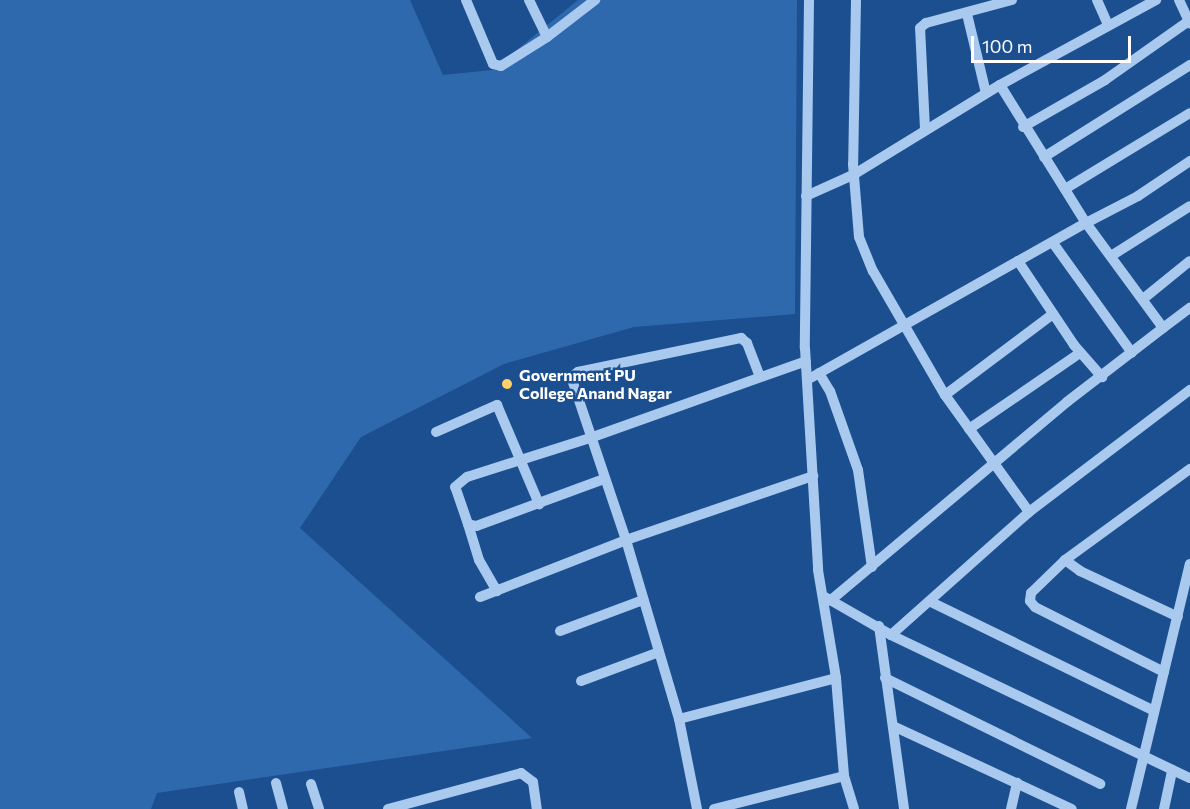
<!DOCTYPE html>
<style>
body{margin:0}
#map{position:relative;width:1190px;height:809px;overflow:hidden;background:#1b4f8f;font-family:Commissioner,sans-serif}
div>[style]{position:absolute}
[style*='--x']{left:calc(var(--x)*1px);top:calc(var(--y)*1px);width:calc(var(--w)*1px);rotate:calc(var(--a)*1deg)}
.green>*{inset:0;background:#2e69ad}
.minor>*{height:10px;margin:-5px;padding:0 5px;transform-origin:5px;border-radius:5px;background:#a9c9ee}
.dots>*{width:16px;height:16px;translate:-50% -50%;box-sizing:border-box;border:3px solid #1b4f8f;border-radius:50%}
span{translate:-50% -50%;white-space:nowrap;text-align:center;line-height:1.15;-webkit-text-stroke:5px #1b4f8f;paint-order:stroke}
.poi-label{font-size:16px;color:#fff;font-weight:700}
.left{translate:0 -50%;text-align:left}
.scale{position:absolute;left:971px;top:36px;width:160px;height:27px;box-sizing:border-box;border:3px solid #fff;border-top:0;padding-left:8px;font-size:18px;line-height:21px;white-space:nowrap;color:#fff;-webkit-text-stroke:4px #1b4f8f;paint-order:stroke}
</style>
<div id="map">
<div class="green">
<div style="clip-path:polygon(0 0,410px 0,443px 75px,492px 70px,578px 0,797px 0,795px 314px,634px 327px,504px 364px,361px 437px,300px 528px,532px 738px,157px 793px,151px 809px,0 809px)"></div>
</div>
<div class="minor">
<div style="--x:466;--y:0;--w:69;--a:67.1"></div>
<div style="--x:493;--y:64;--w:8;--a:14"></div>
<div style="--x:501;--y:66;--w:54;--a:-32.2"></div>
<div style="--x:547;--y:37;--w:61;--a:-37.6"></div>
<div style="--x:529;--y:0;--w:41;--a:64.1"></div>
<div style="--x:809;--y:0;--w:348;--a:90.7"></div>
<div style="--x:805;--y:348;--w:222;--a:86.6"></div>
<div style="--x:818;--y:570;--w:109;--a:80.5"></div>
<div style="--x:836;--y:678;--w:98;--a:85.3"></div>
<div style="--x:844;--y:776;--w:34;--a:73"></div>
<div style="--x:856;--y:0;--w:164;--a:91"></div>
<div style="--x:853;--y:164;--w:73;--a:85.3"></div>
<div style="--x:859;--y:237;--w:37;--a:68"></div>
<div style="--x:873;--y:271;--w:143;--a:59.9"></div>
<div style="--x:945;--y:395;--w:144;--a:54.3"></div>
<div style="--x:1097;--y:0;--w:27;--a:66"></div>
<div style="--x:1179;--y:0;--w:26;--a:65"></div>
<div style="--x:967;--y:14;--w:81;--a:76.5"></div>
<div style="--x:1000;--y:85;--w:163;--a:58.1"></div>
<div style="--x:1086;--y:223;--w:59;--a:-27.4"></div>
<div style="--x:1138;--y:196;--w:63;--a:-33.9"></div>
<div style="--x:1023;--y:127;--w:95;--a:-29.8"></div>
<div style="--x:1105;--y:80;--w:104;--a:-35.2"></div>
<div style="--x:925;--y:129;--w:101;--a:-92.8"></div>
<div style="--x:920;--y:28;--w:8;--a:-40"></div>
<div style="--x:926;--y:23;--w:89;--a:-15"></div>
<div style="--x:1044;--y:157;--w:173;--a:-32.2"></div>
<div style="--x:1065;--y:189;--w:146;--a:-31.3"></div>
<div style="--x:806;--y:196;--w:51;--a:-24.1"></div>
<div style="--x:853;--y:175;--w:172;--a:-31.5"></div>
<div style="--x:1000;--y:85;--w:178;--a:-28.6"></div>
<div style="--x:1053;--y:243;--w:135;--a:54.3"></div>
<div style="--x:1111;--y:256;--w:93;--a:-32.3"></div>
<div style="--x:1018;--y:261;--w:101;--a:56.3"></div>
<div style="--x:1074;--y:345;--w:43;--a:48.8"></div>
<div style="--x:1143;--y:299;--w:60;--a:-39"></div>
<div style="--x:1163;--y:328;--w:34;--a:-37"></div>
<div style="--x:819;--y:373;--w:21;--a:59"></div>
<div style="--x:830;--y:391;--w:84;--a:70.5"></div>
<div style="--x:858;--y:470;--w:98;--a:81.8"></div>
<div style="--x:807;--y:380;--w:320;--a:-29.4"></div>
<div style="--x:1086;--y:223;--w:130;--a:53.7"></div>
<div style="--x:1163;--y:328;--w:121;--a:142.4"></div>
<div style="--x:1067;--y:402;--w:309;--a:140"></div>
<div style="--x:945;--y:395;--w:135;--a:-36.9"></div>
<div style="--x:969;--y:429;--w:135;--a:-34.4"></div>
<div style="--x:436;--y:432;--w:67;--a:-23.9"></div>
<div style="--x:497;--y:405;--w:108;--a:67"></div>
<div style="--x:604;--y:479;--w:136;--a:159.8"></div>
<div style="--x:476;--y:526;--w:8;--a:-166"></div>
<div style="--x:468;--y:524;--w:39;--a:-109"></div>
<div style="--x:455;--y:487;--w:16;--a:-40"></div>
<div style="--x:467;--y:477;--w:129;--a:-17.6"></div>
<div style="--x:590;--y:438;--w:229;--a:-19.6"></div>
<div style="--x:468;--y:524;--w:38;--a:73"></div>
<div style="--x:479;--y:560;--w:36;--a:60"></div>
<div style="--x:1065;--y:560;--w:19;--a:36"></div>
<div style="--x:1080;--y:571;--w:108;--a:25.1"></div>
<div style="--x:480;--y:597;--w:157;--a:-21.3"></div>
<div style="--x:626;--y:540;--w:198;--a:-18.9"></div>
<div style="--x:825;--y:597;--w:76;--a:29.9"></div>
<div style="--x:891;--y:635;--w:331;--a:25.6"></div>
<div style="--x:931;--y:602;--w:248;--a:26"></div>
<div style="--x:879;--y:626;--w:185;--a:82.2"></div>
<div style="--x:560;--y:631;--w:89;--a:-20.5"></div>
<div style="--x:891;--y:635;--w:185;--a:-41.7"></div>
<div style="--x:1029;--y:512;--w:202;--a:-37.2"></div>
<div style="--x:1164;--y:672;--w:144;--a:-153.3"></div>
<div style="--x:1035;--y:607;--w:8;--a:-130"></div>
<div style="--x:1030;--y:601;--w:8;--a:-83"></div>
<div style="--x:1031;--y:593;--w:47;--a:-44.1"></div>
<div style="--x:1065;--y:560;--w:155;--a:-36.1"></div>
<div style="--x:885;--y:678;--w:240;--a:26.2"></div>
<div style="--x:581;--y:681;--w:83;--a:-20.4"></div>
<div style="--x:679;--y:719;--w:162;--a:-14.6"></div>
<div style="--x:893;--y:726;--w:197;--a:24.9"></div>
<div style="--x:276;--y:783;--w:27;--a:75"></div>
<div style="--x:311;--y:784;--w:26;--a:72"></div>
<div style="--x:239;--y:792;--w:17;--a:77"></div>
<div style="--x:388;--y:809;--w:138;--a:-15.1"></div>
<div style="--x:521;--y:773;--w:15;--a:37"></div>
<div style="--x:533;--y:782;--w:27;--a:82"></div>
<div style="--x:697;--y:809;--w:92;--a:-101.3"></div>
<div style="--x:679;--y:719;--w:187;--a:-106.5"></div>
<div style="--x:626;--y:540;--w:172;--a:-108.6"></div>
<div style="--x:571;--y:377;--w:9;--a:-36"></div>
<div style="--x:578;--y:372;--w:167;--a:-11.8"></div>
<div style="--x:741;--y:338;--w:8;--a:40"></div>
<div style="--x:747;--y:343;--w:36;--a:69"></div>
<div style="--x:714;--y:809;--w:134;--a:-14.2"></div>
<div style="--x:1011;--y:809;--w:27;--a:-77"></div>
<div style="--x:1131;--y:809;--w:252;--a:-76.5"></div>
<div style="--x:1164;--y:809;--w:40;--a:-78"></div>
</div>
<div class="dots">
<div style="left:507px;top:384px;background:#ffd166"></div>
</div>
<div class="poi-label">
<span class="left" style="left:519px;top:384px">Government PU<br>College Anand Nagar</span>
</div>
<div class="scale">100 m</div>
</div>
